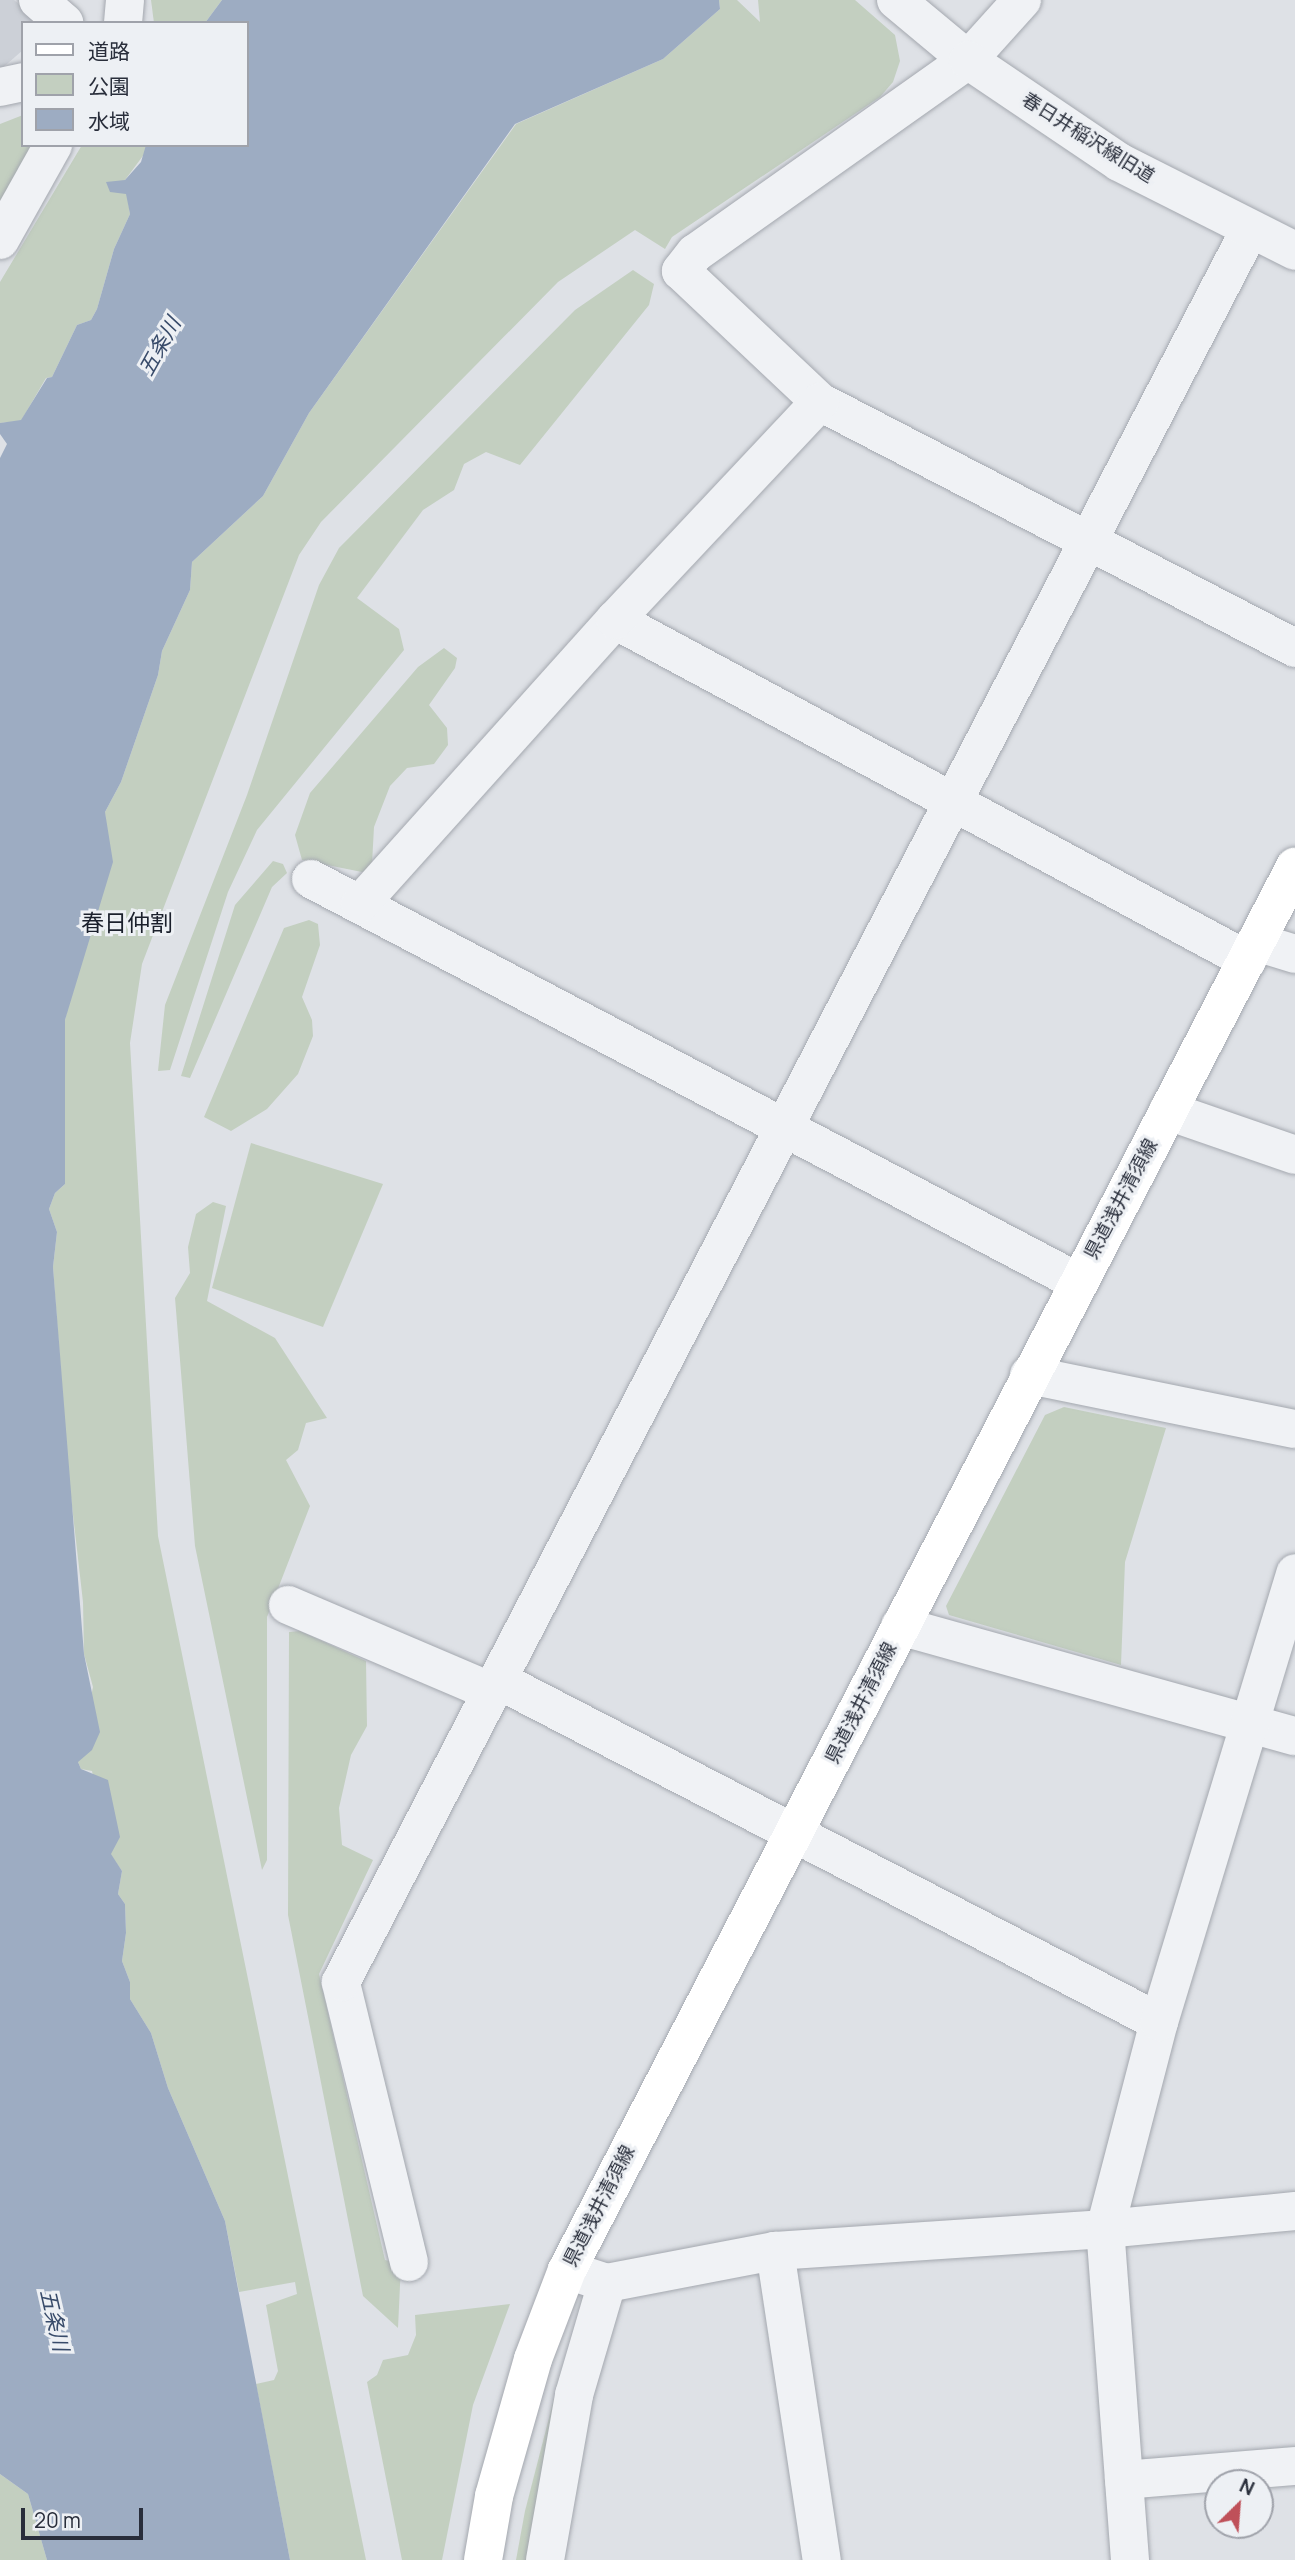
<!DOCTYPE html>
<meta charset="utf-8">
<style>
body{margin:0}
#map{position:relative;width:1295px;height:2560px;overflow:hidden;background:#dee1e6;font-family:Manrope,"Noto Sans JP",sans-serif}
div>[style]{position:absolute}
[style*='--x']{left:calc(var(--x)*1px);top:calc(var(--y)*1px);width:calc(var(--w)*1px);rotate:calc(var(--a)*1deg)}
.built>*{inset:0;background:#ccd0d7}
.green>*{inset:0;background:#c3cfc0}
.water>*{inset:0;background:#9dacc2}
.roads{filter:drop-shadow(0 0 2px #a4a8af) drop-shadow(0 0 2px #a4a8af)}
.minor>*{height:38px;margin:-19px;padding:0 19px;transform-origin:19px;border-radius:19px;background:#f0f2f5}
.tertiary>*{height:38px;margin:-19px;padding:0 19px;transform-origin:19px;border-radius:19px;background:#f0f2f5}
.secondary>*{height:38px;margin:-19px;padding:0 19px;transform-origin:19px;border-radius:19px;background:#fff}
span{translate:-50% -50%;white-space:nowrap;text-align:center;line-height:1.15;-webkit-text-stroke:6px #edf0f4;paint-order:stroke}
.street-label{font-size:19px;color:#292e3b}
.water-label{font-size:21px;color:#384b6a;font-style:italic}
.quarter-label{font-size:23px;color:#1b202c}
.legend{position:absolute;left:21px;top:21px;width:228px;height:126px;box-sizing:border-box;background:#edf0f4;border:2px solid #9fa2aa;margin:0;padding:9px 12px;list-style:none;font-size:21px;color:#292e3b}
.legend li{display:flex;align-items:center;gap:14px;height:35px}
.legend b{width:35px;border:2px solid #9fa2aa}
.north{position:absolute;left:1204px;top:2469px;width:70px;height:70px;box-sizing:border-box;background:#edf0f4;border:2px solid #9fa2aa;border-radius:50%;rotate:25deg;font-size:19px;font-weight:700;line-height:28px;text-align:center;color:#292e3b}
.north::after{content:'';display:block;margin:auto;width:24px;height:32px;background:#bf5059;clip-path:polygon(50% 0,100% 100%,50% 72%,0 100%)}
.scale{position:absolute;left:21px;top:2508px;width:122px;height:32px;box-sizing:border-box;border:4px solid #292e3b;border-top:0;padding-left:9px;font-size:21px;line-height:24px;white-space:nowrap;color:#292e3b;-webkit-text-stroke:5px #edf0f4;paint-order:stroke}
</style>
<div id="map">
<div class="built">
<div style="clip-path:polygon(0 0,14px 0,41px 23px,23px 23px,23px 50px,0 70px)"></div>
</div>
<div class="green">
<div style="clip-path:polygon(151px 0,222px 0,205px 23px,154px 23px)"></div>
<div style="clip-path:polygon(719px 0,737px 0,760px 22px,758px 0,855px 0,895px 35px,900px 61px,893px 82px,880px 97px,672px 237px,665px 249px,635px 230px,558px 282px,321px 522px,299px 555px,142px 964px,130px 1043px,158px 1536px,366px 2560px,290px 2560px,256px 2384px,274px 2380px,278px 2371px,266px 2305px,297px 2294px,295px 2282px,239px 2292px,225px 2221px,168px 2088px,151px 2033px,130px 1999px,130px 1982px,122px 1961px,126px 1933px,125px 1904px,118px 1894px,122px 1871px,110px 1854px,92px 1771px,81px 1769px,78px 1762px,93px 1687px,84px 1654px,83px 1602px,68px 1471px,53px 1267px,57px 1232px,49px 1209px,55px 1193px,65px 1184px,65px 1020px,106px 833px,105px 812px,121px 782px,158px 675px,162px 651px,190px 590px,192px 562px,263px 496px,309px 413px,516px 124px,663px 59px,720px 9px)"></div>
<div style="clip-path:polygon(23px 115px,23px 145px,33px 145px,0 214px,0 124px)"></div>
<div style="clip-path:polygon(82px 145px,146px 145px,148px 149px,125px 180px,130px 214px,114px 249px,97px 309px,91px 320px,77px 325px,52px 377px,46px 378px,21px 421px,0 423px,0 282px)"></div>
<div style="clip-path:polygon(633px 270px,654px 284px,649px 305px,520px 465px,486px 452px,464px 464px,454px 490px,423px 510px,357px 598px,399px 629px,404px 650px,257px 830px,228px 892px,170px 1070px,158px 1071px,165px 1005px,247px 795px,319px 585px,339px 548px,575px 310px)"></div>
<div style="clip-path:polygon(444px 648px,457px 658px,455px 668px,429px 705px,447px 728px,448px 745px,434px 764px,407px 768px,390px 786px,374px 827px,372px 864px,367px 873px,302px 860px,295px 835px,310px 793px,418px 667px)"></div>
<div style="clip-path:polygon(273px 861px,283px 864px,287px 873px,272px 887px,190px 1078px,181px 1076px,235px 905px)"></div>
<div style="clip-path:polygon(309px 920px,318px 924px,320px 945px,302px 997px,312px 1020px,313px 1036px,298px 1074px,267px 1109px,231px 1131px,204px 1117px,284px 928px)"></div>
<div style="clip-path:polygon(251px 1143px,383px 1184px,323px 1327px,212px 1288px)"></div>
<div style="clip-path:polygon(213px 1202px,226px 1206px,207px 1301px,275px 1338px,327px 1418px,306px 1423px,298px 1450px,286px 1460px,310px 1506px,267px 1617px,267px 1860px,262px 1870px,195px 1546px,175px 1298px,190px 1273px,188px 1247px,196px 1214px)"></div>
<div style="clip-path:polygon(1064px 1407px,1166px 1428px,1125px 1562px,1121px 1665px,949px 1615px,946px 1606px,1045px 1415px)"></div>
<div style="clip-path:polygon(300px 1631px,366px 1661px,367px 1726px,351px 1755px,339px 1808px,342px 1845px,373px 1860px,319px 1974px,385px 2260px,401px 2264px,398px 2328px,363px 2296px,288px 1915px,289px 1632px)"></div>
<div style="clip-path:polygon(510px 2304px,473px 2405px,442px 2560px,402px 2560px,367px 2382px,377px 2375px,383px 2360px,408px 2355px,416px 2335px,415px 2315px)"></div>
<div style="clip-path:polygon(558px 2383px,530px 2560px,516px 2560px,525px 2511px)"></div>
<div style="clip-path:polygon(0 2474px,28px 2494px,47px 2560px,0 2560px)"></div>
</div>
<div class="water">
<div style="clip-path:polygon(222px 0,719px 0,720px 9px,663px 59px,515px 124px,309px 413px,263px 496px,192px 562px,190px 590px,162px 651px,158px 675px,121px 782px,105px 812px,113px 862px,65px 1020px,65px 1184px,55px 1193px,49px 1209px,57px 1232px,53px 1267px,84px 1654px,100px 1732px,92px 1750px,78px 1762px,81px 1769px,108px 1780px,120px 1837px,111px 1854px,122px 1871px,118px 1894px,125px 1904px,126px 1933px,122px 1961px,130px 1982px,130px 1999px,151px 2033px,168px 2088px,225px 2221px,290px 2560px,47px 2560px,28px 2494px,0 2474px,0 458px,7px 444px,0 434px,0 423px,21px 420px,47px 378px,52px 377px,77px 325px,91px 320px,97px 309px,114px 249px,130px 214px,126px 194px,110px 192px,106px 182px,125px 180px,141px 162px,146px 145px,247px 145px,247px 23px,205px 23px)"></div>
</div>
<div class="roads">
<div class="minor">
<div style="--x:38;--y:0;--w:35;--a:41"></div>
<div style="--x:1022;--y:0;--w:81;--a:132"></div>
<div style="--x:968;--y:60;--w:334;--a:144.7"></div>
<div style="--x:695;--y:253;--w:23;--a:128"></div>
<div style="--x:681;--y:271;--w:191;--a:43.3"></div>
<div style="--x:820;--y:402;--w:535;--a:27.38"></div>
<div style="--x:123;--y:23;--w:23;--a:-85"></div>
<div style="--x:0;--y:87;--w:24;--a:-12"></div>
<div style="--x:0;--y:240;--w:109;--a:-60.8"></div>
<div style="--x:615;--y:620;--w:718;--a:28.28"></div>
<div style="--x:311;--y:879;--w:866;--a:27.72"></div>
<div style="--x:360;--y:904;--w:382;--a:-48.1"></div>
<div style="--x:615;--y:620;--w:299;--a:-46.8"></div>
<div style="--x:1256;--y:942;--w:41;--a:17.1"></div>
<div style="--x:1168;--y:1111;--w:134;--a:19.1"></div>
<div style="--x:1029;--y:1375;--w:271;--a:11.5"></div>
<div style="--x:288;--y:1605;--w:222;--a:23.1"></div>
<div style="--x:900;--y:1626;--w:410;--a:15.6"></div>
<div style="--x:498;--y:1680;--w:744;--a:27.36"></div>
<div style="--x:775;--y:2251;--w:313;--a:81.4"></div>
<div style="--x:409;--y:2262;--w:288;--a:-103.7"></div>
<div style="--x:341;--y:1982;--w:1975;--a:-62.59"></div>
<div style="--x:567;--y:2270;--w:42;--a:18"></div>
<div style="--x:607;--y:2283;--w:171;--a:-10.8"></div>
<div style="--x:775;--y:2251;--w:331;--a:-3.8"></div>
<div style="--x:1105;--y:2229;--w:191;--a:-5.4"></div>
<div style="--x:1124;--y:2480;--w:172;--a:-4.7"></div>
<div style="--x:545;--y:2560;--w:168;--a:-80"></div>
<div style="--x:574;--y:2395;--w:117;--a:-73.6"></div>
<div style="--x:1130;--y:2560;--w:332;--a:-94.3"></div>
<div style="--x:1105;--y:2229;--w:214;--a:-75.4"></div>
<div style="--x:1159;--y:2022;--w:469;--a:-73.1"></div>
</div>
<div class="tertiary">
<div style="--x:896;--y:0;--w:94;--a:39.8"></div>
<div style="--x:968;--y:60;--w:182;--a:34"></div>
<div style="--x:1119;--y:162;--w:197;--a:26.8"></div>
</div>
<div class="secondary">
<div style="--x:483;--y:2560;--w:65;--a:-80.2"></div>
<div style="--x:494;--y:2496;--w:142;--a:-74.1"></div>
<div style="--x:533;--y:2359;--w:95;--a:-69.1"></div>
<div style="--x:567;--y:2270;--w:1581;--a:-62.58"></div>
</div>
</div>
<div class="street-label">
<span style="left:1088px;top:138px;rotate:32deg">春日井稲沢線旧道</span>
<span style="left:1121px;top:1199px;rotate:-62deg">県道浅井清須線</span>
<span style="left:861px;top:1703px;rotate:-63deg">県道浅井清須線</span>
<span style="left:599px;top:2206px;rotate:-63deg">県道浅井清須線</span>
</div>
<div class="water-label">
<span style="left:159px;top:346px;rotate:-61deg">五条川</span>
<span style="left:55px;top:2320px;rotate:77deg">五条川</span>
</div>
<div class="quarter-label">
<span style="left:127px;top:922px">春日仲割</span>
</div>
<ul class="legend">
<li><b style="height:9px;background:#fff"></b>道路</li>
<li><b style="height:19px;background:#c3cfc0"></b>公園</li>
<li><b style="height:19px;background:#9dacc2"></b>水域</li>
</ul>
<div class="north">N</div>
<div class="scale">20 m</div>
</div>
